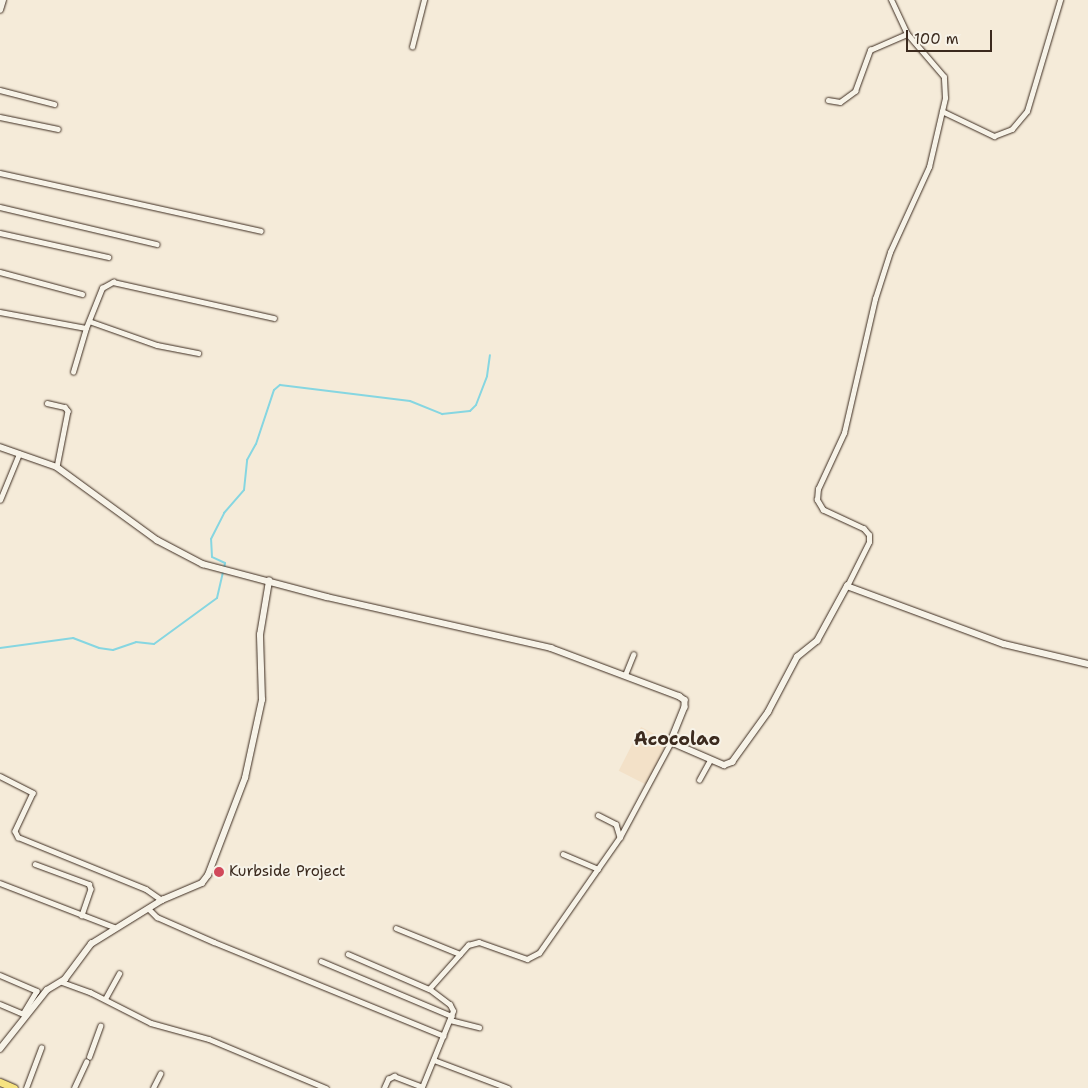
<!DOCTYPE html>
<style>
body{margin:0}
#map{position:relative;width:1088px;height:1088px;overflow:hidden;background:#f5ebd9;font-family:"Shantell Sans",sans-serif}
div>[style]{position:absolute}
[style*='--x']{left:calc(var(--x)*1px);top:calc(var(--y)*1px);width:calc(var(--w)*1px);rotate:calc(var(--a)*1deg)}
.built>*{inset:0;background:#f3e1c8;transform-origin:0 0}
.stream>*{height:2px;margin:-1px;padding:0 1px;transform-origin:1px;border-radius:1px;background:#86d6e1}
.roads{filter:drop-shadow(0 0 1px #3b2a1e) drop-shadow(0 0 1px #3b2a1e)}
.minor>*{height:4.5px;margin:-2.25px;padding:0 2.25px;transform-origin:2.25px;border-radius:2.25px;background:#f7f3e8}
.tertiary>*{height:5.5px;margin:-2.75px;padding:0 2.75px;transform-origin:2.75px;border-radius:2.75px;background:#f7f3e8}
.primary>*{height:7px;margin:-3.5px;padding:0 3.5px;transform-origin:3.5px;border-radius:3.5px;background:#f6e381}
.dots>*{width:14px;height:14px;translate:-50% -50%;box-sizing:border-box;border:2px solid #f7f3e8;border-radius:50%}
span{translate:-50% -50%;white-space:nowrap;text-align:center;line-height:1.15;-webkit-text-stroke:4px #f7f3e8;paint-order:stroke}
.poi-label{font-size:15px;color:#3b2a1e}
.left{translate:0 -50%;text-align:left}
.quarter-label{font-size:18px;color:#3b2a1e;font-weight:700}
.scale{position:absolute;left:906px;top:30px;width:86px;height:22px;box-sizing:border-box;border:2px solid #3b2a1e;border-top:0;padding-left:6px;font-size:15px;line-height:18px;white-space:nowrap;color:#3b2a1e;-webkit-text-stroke:4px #f7f3e8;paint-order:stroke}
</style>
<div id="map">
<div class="built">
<div style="left:641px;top:727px;width:31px;height:49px;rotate:27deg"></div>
</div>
<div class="stream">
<div style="--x:0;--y:648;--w:74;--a:-7.8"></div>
<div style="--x:73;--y:638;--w:28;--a:21"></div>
<div style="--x:99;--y:648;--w:14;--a:8"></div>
<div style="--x:113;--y:650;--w:24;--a:-19"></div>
<div style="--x:136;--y:642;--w:18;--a:6"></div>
<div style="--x:154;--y:644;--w:78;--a:-36.1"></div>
<div style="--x:217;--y:598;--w:36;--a:-77"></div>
<div style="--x:225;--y:563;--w:14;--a:-155"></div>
<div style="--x:212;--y:557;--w:18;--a:-93"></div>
<div style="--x:211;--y:539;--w:29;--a:-63"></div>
<div style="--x:224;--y:513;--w:30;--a:-49"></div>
<div style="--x:244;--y:490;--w:30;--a:-84"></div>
<div style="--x:247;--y:460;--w:18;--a:-61"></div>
<div style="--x:256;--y:444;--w:57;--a:-71.6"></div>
<div style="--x:274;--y:390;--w:8;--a:-40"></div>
<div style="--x:280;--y:385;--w:131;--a:7"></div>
<div style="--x:410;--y:401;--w:35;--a:22"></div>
<div style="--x:442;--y:414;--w:28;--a:-6"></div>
<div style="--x:470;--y:411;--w:8;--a:-45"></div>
<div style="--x:476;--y:405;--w:31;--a:-69"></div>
<div style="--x:487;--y:376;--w:21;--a:-82"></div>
</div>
<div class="roads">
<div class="minor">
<div style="--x:412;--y:47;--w:49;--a:-75.7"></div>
<div style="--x:0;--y:90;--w:56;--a:14.5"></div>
<div style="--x:828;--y:100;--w:12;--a:9"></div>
<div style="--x:840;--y:102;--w:19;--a:-36"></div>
<div style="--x:855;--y:91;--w:44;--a:-69.9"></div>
<div style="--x:870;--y:50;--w:40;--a:-23.4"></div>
<div style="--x:942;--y:111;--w:58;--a:25.7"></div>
<div style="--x:994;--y:136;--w:19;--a:-21"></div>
<div style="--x:1012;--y:129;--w:23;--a:-50"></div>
<div style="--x:1027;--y:111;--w:116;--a:-73.4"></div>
<div style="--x:0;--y:117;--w:59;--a:11.7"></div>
<div style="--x:0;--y:173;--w:267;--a:12.5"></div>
<div style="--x:0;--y:207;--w:161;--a:13.3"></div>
<div style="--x:0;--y:233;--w:111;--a:12.5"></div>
<div style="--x:0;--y:272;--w:85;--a:15"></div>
<div style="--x:0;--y:312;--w:87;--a:10.5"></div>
<div style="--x:86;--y:328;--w:43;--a:-68.2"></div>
<div style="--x:102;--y:288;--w:13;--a:-29"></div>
<div style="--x:113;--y:282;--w:165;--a:12.6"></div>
<div style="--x:89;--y:321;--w:72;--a:19.4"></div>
<div style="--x:157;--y:345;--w:42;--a:11"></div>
<div style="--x:73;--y:372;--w:46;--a:-73.5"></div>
<div style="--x:47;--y:403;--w:18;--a:13"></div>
<div style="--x:65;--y:407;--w:5;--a:53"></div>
<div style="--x:68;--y:411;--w:57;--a:101.1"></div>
<div style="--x:0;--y:500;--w:50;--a:-67.6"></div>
<div style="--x:847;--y:586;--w:49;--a:-63.4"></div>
<div style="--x:869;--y:542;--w:7;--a:-90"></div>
<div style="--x:869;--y:535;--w:8;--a:-130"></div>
<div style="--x:864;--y:529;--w:45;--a:-155.1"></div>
<div style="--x:823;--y:510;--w:12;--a:-121"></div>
<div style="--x:817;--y:500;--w:11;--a:-85"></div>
<div style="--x:818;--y:489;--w:62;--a:-65.1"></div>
<div style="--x:844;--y:433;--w:138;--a:-77"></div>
<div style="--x:875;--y:299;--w:49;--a:-72.3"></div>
<div style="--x:890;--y:252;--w:94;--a:-65.4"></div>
<div style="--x:929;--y:167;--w:71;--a:-76.9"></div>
<div style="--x:945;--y:98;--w:21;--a:-93"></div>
<div style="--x:944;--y:77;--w:57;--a:-130.7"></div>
<div style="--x:907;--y:34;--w:38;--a:-115"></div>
<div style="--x:625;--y:675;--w:22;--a:-68"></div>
<div style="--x:0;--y:776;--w:37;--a:27"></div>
<div style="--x:33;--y:793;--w:42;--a:115.3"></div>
<div style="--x:15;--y:831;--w:7;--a:63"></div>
<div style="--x:18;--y:837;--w:138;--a:22.1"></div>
<div style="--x:146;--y:889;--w:19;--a:35"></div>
<div style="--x:699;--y:780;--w:23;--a:-61"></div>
<div style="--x:598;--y:815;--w:20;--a:27"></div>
<div style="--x:616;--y:824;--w:14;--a:73"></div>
<div style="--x:563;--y:854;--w:38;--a:23"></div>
<div style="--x:35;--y:864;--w:58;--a:20.3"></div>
<div style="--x:89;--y:884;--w:5;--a:68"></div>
<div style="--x:91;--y:889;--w:28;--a:109"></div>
<div style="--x:0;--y:883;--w:122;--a:21.1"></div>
<div style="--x:148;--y:908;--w:13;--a:45"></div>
<div style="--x:157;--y:917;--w:62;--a:23.7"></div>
<div style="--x:214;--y:942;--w:248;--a:22.2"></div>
<div style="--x:396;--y:928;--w:69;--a:22.1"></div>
<div style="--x:348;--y:954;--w:88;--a:23.4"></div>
<div style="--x:321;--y:961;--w:142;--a:22.8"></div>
<div style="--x:0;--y:975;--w:40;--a:23.4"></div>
<div style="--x:37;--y:991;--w:26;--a:121"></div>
<div style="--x:62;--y:982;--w:30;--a:20"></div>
<div style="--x:90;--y:992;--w:68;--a:26.9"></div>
<div style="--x:151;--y:1023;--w:60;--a:15.4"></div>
<div style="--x:209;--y:1039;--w:127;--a:22.7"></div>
<div style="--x:105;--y:999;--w:29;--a:-61"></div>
<div style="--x:0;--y:1004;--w:28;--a:23"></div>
<div style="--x:450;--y:1020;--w:30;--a:14"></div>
<div style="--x:89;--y:1057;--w:33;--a:-70"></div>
<div style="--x:434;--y:1060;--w:79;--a:20.7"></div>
<div style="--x:26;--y:1088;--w:43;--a:-69.4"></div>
<div style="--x:74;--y:1088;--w:29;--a:-65"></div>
<div style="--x:153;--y:1088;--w:16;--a:-63"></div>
<div style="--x:384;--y:1088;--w:10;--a:-66"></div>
<div style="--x:388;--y:1079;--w:7;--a:-27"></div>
<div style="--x:394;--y:1076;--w:30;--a:21"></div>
<div style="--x:422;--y:1087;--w:82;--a:-67.8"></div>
<div style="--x:453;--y:1011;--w:7;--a:-117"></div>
<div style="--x:450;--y:1005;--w:26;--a:-143"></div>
<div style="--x:429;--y:989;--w:59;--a:-48.4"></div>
<div style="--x:468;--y:945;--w:11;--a:-15"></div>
<div style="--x:479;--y:942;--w:51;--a:19.5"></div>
<div style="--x:527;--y:959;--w:13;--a:-27"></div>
<div style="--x:539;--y:953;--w:141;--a:-55.1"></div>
<div style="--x:620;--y:837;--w:108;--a:-61.8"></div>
</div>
<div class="tertiary">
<div style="--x:0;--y:10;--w:10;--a:-73"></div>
<div style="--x:0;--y:447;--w:60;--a:19.3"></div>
<div style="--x:57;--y:467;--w:124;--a:36.1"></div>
<div style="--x:157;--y:540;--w:52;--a:27.6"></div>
<div style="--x:203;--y:564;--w:128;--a:14.9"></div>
<div style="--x:327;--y:597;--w:230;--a:12.8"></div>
<div style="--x:551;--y:648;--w:137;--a:20.6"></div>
<div style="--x:679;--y:696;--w:7;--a:34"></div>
<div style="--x:685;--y:700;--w:7;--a:90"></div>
<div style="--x:685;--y:707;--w:38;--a:112"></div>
<div style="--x:671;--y:742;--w:58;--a:23.5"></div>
<div style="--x:724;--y:765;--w:9;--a:-21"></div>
<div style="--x:732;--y:762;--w:62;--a:-54.2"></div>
<div style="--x:768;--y:712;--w:62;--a:-62.2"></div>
<div style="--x:797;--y:657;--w:26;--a:-39"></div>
<div style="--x:817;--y:641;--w:63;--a:-61.4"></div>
<div style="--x:847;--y:586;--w:167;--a:20.3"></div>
<div style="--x:1004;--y:644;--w:86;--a:13.4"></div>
<div style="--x:0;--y:1049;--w:75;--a:-51.5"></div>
<div style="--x:47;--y:990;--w:21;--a:-31"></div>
<div style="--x:65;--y:979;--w:44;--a:-53.4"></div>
<div style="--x:91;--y:944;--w:84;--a:-31.8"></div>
<div style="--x:162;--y:900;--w:43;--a:-23"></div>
<div style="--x:202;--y:883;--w:10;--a:-53"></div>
<div style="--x:208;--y:875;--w:104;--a:-69.1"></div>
<div style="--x:245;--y:778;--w:80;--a:-77.7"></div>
<div style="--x:262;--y:700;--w:65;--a:-91.8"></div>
<div style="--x:260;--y:635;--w:55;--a:-80.5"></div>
</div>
<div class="primary">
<div style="--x:0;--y:1082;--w:15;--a:23"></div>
</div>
</div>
<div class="dots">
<div style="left:219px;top:872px;background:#d1495b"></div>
</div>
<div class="poi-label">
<span class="left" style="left:229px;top:872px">Kurbside Project</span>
</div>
<div class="quarter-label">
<span style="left:677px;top:739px">Acocolao</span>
</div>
<div class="scale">100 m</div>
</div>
